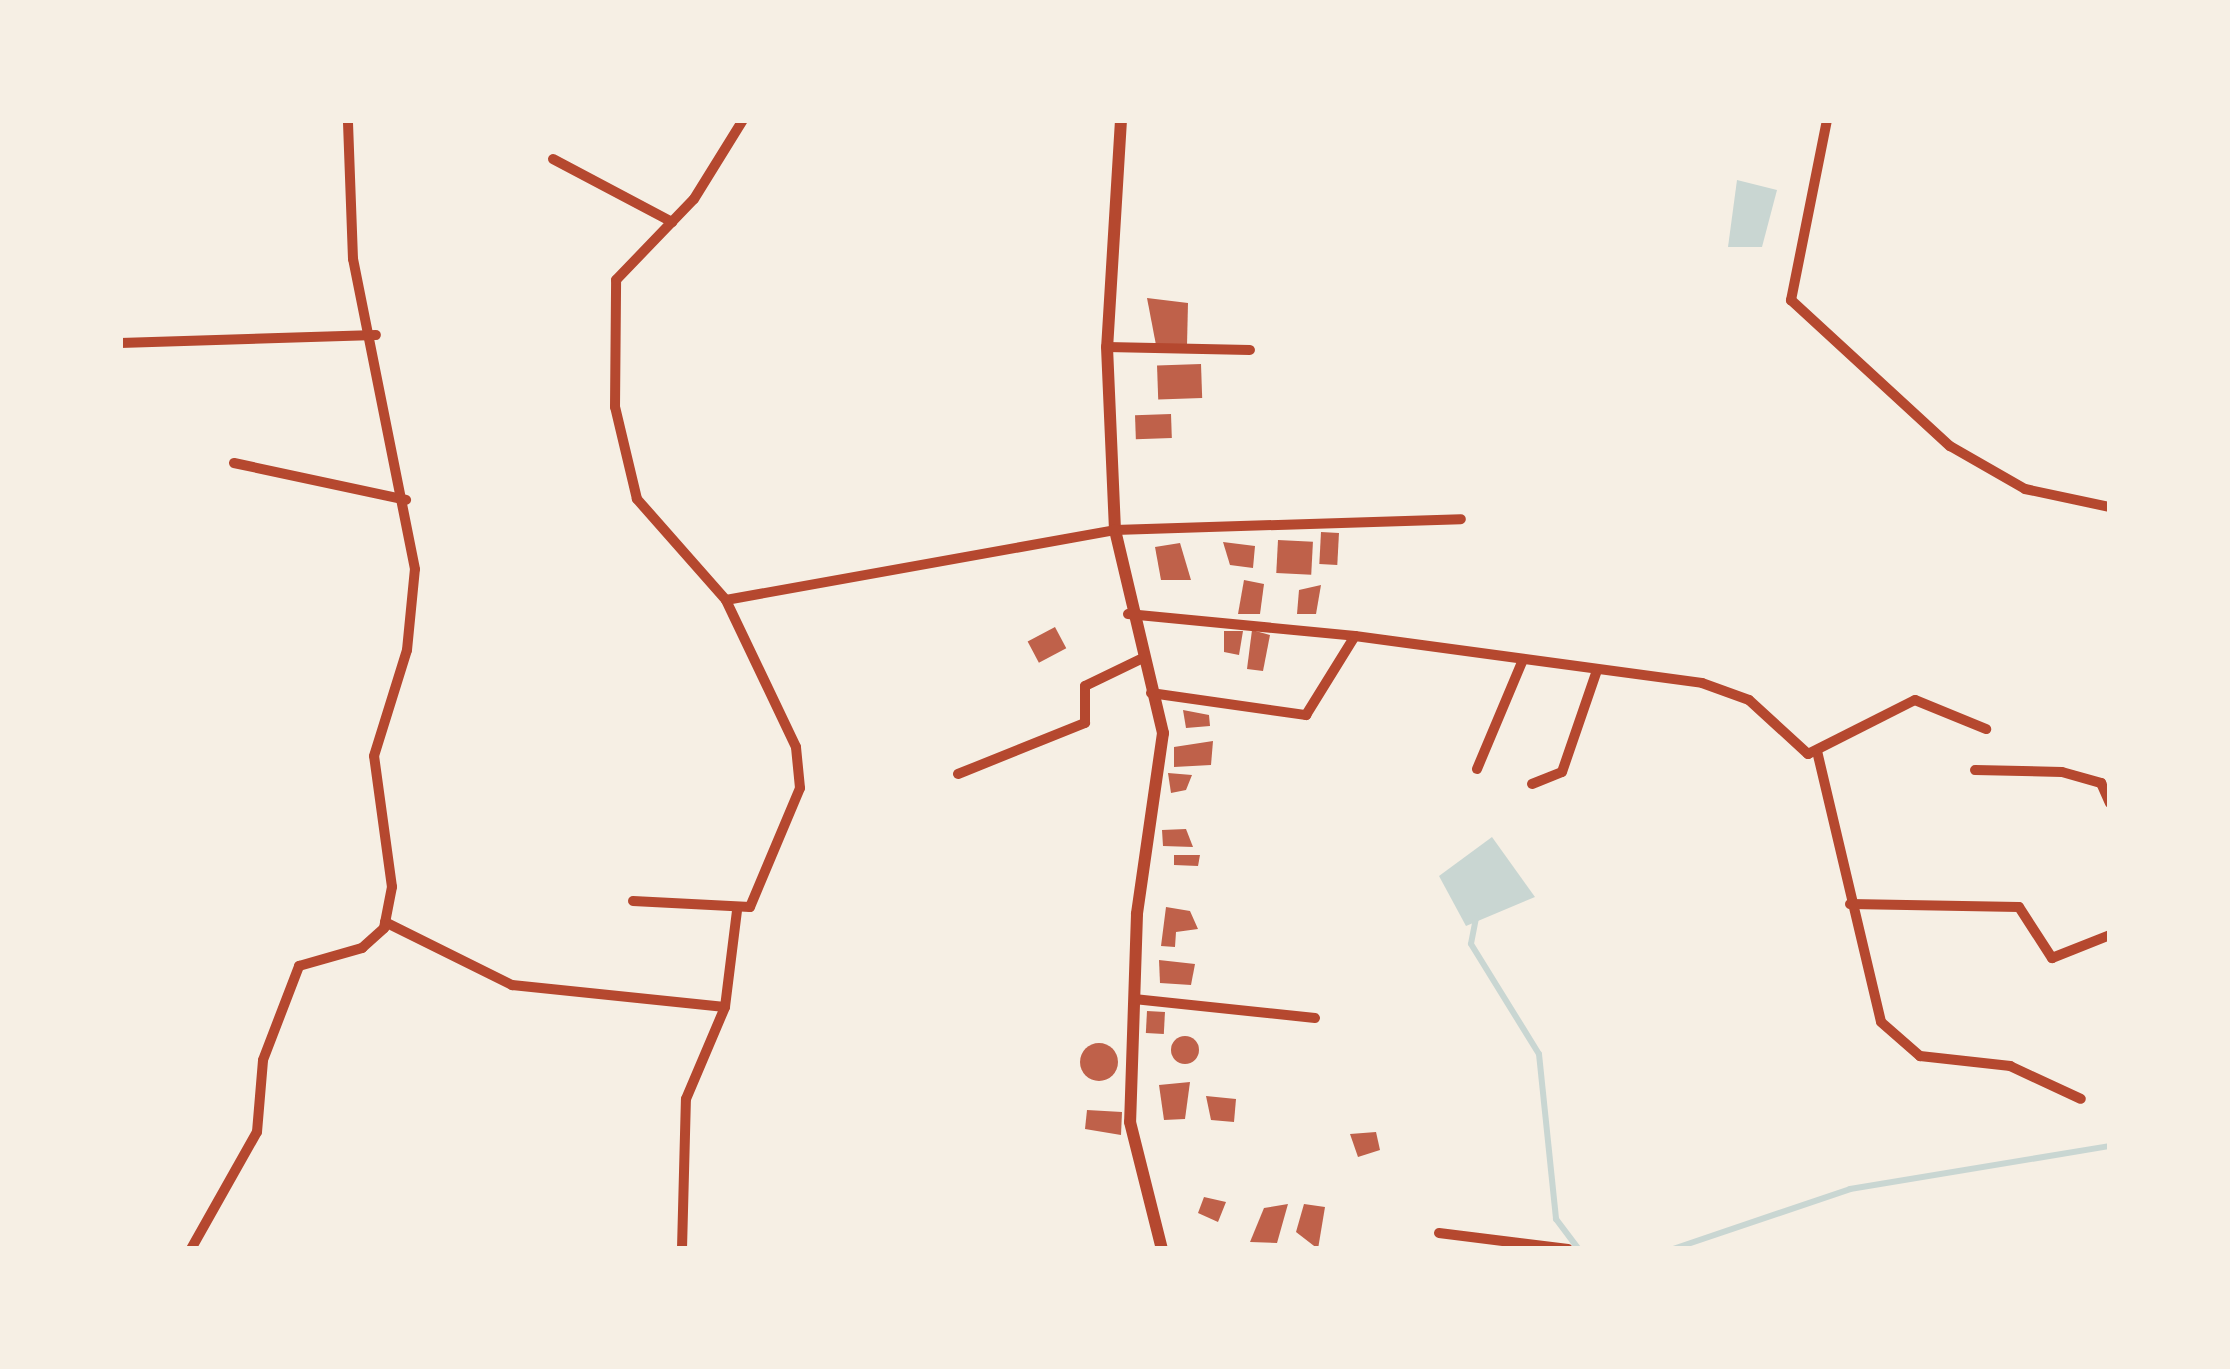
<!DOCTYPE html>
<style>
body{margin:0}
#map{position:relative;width:2230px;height:1369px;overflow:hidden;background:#f6efe4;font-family:"Zilla Slab",serif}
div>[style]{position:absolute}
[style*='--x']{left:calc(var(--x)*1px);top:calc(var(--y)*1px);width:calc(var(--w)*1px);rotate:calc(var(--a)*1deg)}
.water>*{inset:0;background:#c9d6d2}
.stream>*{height:6px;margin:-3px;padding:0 3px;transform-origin:3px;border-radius:3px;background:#c9d6d2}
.building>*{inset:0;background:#bf614a;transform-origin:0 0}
.round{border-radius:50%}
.minor>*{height:10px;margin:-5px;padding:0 5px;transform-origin:5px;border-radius:5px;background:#b5482f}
.tertiary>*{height:12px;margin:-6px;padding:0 6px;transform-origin:6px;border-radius:6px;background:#b5482f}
span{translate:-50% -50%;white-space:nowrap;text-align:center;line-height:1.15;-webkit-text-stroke:10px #f6efe4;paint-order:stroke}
.frame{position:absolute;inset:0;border:123px solid #f6efe4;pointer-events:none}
</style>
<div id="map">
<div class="water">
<div style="clip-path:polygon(1737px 180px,1777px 190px,1762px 247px,1728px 247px)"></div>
<div style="clip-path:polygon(1492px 837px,1535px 897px,1466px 926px,1439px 876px)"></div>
</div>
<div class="stream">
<div style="--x:1476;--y:918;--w:26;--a:101"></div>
<div style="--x:1471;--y:944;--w:129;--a:58.3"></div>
<div style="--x:1539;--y:1054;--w:166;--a:84.1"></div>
<div style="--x:1556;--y:1219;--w:38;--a:53"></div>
<div style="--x:1673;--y:1249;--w:187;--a:-18.7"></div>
<div style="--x:1850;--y:1189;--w:264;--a:-9.4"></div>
</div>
<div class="building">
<div style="clip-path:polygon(1147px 298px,1188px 303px,1187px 345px,1156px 345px)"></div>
<div style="left:1201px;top:364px;width:34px;height:44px;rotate:88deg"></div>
<div style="left:1171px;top:414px;width:24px;height:36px;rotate:88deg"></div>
<div style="left:1321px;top:532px;width:18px;height:32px;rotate:3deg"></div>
<div style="left:1278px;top:540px;width:35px;height:33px;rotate:3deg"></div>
<div style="clip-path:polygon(1223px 542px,1255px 546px,1253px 568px,1230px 565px)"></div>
<div style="clip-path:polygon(1180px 543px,1191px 580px,1161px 580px,1155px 547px)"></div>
<div style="clip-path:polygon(1244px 580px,1264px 584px,1260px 614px,1238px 614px)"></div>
<div style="clip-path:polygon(1321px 585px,1316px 614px,1297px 614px,1299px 590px)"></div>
<div style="left:1055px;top:627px;width:24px;height:31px;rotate:62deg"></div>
<div style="clip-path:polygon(1252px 630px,1270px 635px,1263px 671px,1247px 669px)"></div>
<div style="clip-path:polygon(1224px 631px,1243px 631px,1239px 655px,1224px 652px)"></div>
<div style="clip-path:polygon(1183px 710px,1209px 715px,1210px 726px,1186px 728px)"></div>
<div style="clip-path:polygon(1213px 741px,1211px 765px,1174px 767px,1174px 747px)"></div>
<div style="clip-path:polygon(1168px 773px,1192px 775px,1186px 790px,1171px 793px)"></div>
<div style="clip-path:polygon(1186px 829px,1193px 847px,1163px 846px,1162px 830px)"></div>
<div style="clip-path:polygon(1174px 855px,1200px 855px,1198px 866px,1174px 865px)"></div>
<div style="clip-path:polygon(1166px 907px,1190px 911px,1198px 929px,1176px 932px,1175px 947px,1161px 946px)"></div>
<div style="clip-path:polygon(1159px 960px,1195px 964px,1191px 985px,1160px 983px)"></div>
<div style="left:1147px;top:1011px;width:18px;height:22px;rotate:3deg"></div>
<div class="round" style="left:1171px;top:1036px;width:28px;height:28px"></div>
<div class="round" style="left:1080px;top:1043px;width:38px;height:38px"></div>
<div style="clip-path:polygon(1190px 1082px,1185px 1119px,1164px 1120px,1159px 1085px)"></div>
<div style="clip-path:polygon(1206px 1096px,1236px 1099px,1234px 1122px,1211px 1120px)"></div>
<div style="clip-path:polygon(1087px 1110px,1122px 1112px,1121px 1135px,1085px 1129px)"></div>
<div style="clip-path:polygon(1376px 1132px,1380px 1150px,1358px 1157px,1350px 1134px)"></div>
<div style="clip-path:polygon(1204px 1197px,1226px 1202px,1218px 1222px,1198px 1213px)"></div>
<div style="clip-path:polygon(1288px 1204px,1277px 1243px,1250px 1242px,1264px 1208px)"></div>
<div style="clip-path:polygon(1304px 1204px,1325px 1207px,1318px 1249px,1296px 1232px)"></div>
</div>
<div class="minor">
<div style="--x:1827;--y:120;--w:184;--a:101.3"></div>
<div style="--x:1791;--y:300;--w:216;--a:42.6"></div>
<div style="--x:1950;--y:446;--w:86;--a:29.8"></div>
<div style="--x:2025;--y:489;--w:87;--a:12"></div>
<div style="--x:553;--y:159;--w:135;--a:27.9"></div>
<div style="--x:120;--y:343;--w:256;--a:-1.8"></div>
<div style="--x:1107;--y:347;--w:143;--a:1.2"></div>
<div style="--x:234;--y:463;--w:176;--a:12.1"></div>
<div style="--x:726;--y:600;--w:395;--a:-10.2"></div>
<div style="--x:1115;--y:530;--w:346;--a:-1.8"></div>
<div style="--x:1128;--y:614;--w:228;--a:5.5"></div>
<div style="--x:1151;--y:693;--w:157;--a:8.1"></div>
<div style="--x:1306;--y:715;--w:93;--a:-58.2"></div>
<div style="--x:1355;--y:636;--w:350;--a:7.7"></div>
<div style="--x:1702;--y:683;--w:50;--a:19.9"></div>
<div style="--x:1749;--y:700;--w:80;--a:42.5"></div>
<div style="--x:1808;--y:754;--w:120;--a:-26.8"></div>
<div style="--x:1915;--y:700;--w:77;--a:22.2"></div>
<div style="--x:1817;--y:751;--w:278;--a:76.7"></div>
<div style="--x:1881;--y:1022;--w:52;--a:41.1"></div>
<div style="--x:1920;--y:1056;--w:91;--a:6.3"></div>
<div style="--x:2010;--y:1066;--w:78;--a:24.9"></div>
<div style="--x:1477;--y:769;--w:116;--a:-67.2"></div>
<div style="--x:1975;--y:770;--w:87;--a:1.3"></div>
<div style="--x:2062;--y:772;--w:41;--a:15.8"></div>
<div style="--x:2101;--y:783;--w:22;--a:66"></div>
<div style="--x:958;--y:774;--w:137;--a:-21.9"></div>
<div style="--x:1085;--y:723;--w:37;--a:-90"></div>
<div style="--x:1085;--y:686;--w:62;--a:-25.7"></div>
<div style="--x:1532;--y:784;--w:32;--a:-22"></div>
<div style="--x:1562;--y:772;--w:105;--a:-71"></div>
<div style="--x:633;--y:901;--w:117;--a:2.9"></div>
<div style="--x:750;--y:907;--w:129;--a:-67.2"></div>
<div style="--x:800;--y:788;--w:41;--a:-95.6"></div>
<div style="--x:796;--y:747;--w:163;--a:-115.5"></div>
<div style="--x:726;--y:600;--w:135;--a:-131.4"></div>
<div style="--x:637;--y:499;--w:95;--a:-103.4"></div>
<div style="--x:615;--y:407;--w:127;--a:-89.5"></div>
<div style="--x:616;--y:280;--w:112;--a:-46.1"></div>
<div style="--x:694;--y:199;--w:93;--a:-58.2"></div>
<div style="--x:1850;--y:904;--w:169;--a:1"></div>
<div style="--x:2019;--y:907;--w:61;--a:57.1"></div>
<div style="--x:2052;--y:958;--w:62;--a:-21.6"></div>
<div style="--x:385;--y:922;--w:142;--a:26.4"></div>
<div style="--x:512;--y:985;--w:214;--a:5.9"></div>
<div style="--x:1134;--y:999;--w:182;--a:6"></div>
<div style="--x:1439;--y:1233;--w:130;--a:7.1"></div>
<div style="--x:191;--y:1249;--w:134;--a:-60.6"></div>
<div style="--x:257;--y:1132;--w:72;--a:-85.2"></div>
<div style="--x:263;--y:1060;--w:101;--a:-69"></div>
<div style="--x:299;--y:966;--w:66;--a:-15.9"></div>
<div style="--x:362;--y:948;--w:30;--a:-42"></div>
<div style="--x:384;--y:928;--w:42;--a:-79"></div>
<div style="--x:392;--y:887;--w:132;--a:-97.8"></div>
<div style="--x:374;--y:756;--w:111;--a:-72.7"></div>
<div style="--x:407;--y:650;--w:81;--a:-84.4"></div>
<div style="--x:415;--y:569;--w:316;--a:-101.3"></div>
<div style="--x:353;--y:259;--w:139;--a:-92.1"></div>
<div style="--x:682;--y:1249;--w:150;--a:-88.5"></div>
<div style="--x:686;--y:1099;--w:100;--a:-67"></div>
<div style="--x:725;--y:1007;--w:97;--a:-82.9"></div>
</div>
<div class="tertiary">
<div style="--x:1121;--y:120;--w:227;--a:93.5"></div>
<div style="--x:1107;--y:347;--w:183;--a:87.5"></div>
<div style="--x:1115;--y:530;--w:209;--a:76.7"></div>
<div style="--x:1163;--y:733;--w:183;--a:98.2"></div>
<div style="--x:1137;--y:914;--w:208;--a:91.9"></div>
<div style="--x:1130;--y:1122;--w:131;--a:75.9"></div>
</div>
<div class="frame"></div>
</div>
